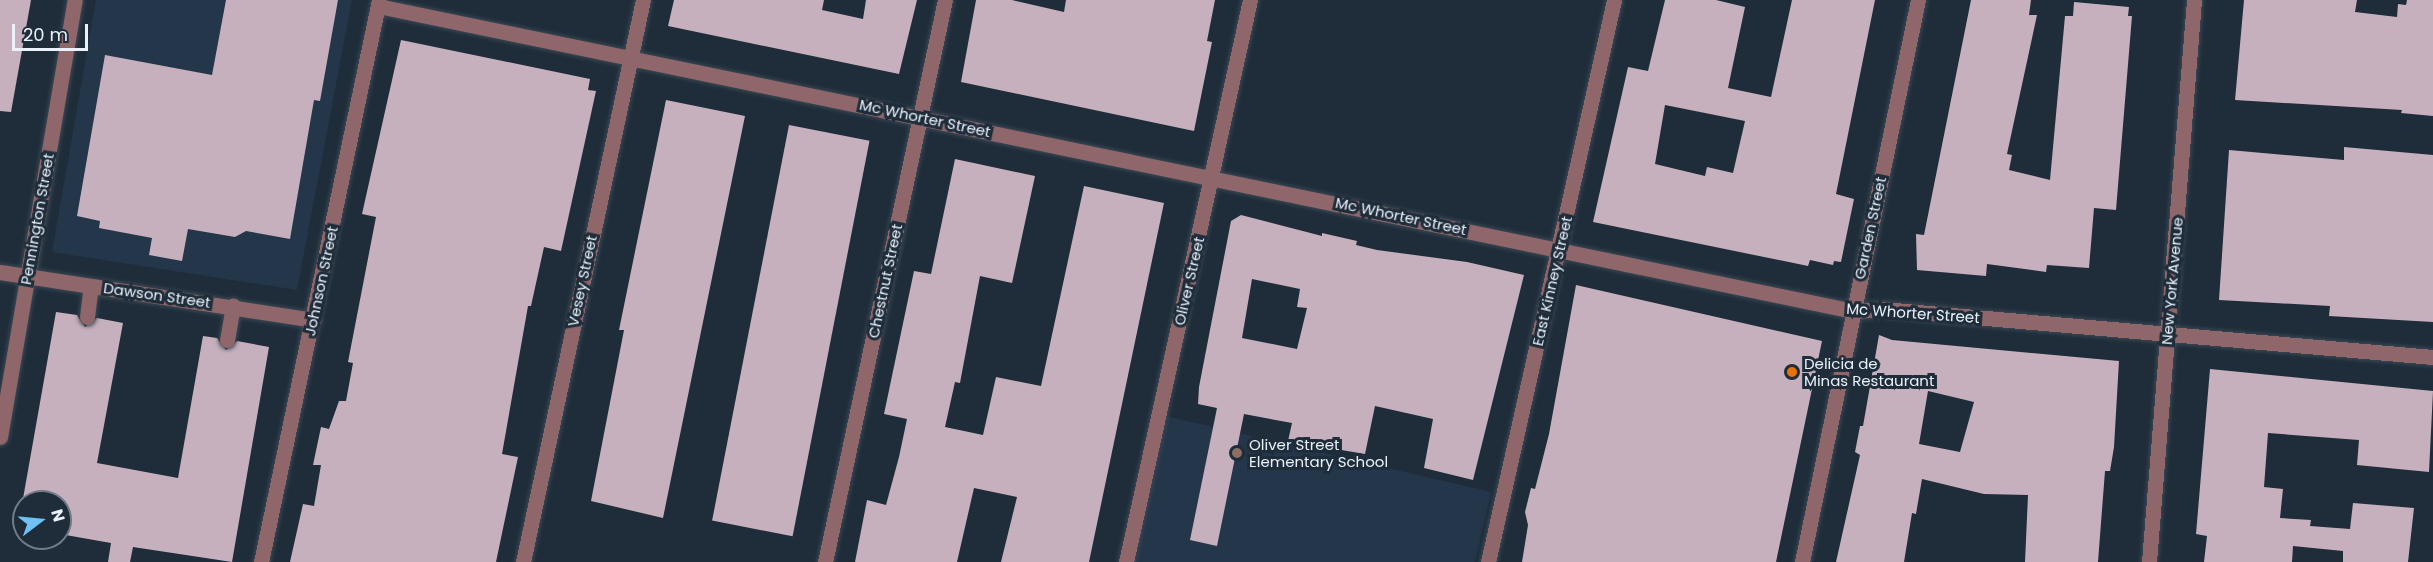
<!DOCTYPE html>
<style>
body{margin:0}
#map{position:relative;width:2433px;height:562px;overflow:hidden;background:#1f2d3a;font-family:Poppins,sans-serif}
div>[style]{position:absolute}
[style*='--x']{left:calc(var(--x)*1px);top:calc(var(--y)*1px);width:calc(var(--w)*1px);rotate:calc(var(--a)*1deg)}
.built>*{inset:0;background:#243649}
.building>*{inset:0;background:#c7b0bd;transform-origin:0 0}
.roads{filter:drop-shadow(0 0 2px #3b4855) drop-shadow(0 0 2px #3b4855)}
.minor>*{height:15px;margin:-7.5px;padding:0 7.5px;transform-origin:7.5px;border-radius:7.5px;background:#8f676a}
.dots>*{width:16px;height:16px;translate:-50% -50%;box-sizing:border-box;border:3px solid #1f2d3a;border-radius:50%}
span{translate:-50% -50%;white-space:nowrap;text-align:center;line-height:1.15;-webkit-text-stroke:6px #1f2d3a;paint-order:stroke}
.street-label{font-size:15px;color:#e9f1fb}
.poi-label{font-size:15px;color:#e9f1fb}
.left{translate:0 -50%;text-align:left}
.north{position:absolute;left:12px;top:490px;width:60px;height:60px;box-sizing:border-box;background:#1f2d3a;border:2px solid #707b87;border-radius:50%;rotate:74deg;font-size:16px;font-weight:700;line-height:24px;text-align:center;color:#e9f1fb}
.north::after{content:'';display:block;margin:auto;width:21px;height:27px;background:#6dc2f3;clip-path:polygon(50% 0,100% 100%,50% 72%,0 100%)}
.scale{position:absolute;left:12px;top:24px;width:76px;height:27px;box-sizing:border-box;border:3px solid #e9f1fb;border-top:0;padding-left:8px;font-size:18px;line-height:21px;white-space:nowrap;color:#e9f1fb;-webkit-text-stroke:4px #1f2d3a;paint-order:stroke}
</style>
<div id="map">
<div class="built">
<div style="clip-path:polygon(96px 0,352px 0,297px 290px,52px 252px)"></div>
<div style="clip-path:polygon(1157px 414px,1491px 492px,1475px 562px,1127px 562px)"></div>
</div>
<div class="building">
<div style="clip-path:polygon(0 0,31px 0,11px 112px,0 111px)"></div>
<div style="clip-path:polygon(226px 0,338px 0,320px 101px,314px 100px,290px 239px,246px 231px,235px 237px,188px 229px,182px 261px,149px 255px,152px 238px,99px 228px,100px 221px,77px 216px,105px 55px,212px 75px)"></div>
<div style="clip-path:polygon(674px 0,824px 0,822px 10px,863px 19px,866px 0,917px 0,899px 74px,668px 26px)"></div>
<div style="clip-path:polygon(976px 0,1012px 0,1064px 12px,1066px 0,1215px 0,1207px 41px,1212px 42px,1194px 131px,961px 82px)"></div>
<div style="clip-path:polygon(evenodd,1665px 0,1716px 0,1745px 7px,1728px 88px,1771px 97px,1792px 0,1875px 0,1836px 194px,1854px 199px,1841px 262px,1834px 261px,1833px 265px,1810px 260px,1808px 266px,1593px 222px,1628px 67px,1648px 71px,1665px 0,1665px 105px,1745px 121px,1733px 173px,1707px 167px,1705px 176px,1655px 164px,1665px 105px)"></div>
<div style="clip-path:polygon(1971px 0,2031px 0,2029px 15px,2037px 15px,2007px 154px,2012px 155px,2009px 170px,2050px 180px,2065px 16px,2073px 16px,2074px 2px,2129px 7px,2128px 16px,2132px 16px,2116px 210px,2094px 208px,2089px 268px,2047px 265px,2046px 272px,1987px 264px,1986px 276px,1917px 270px,1916px 234px,1924px 235px)"></div>
<div style="clip-path:polygon(2244px 0,2357px 0,2355px 12px,2397px 17px,2398px 4px,2406px 5px,2407px 0,2433px 0,2433px 116px,2401px 113px,2402px 110px,2235px 100px)"></div>
<div style="clip-path:polygon(401px 40px,590px 79px,588px 90px,596px 91px,561px 251px,544px 247px,531px 306px,528px 306px,502px 454px,518px 457px,496px 562px,290px 562px,303px 504px,314px 506px,321px 465px,313px 465px,321px 427px,329px 429px,339px 401px,346px 401px,353px 363px,348px 362px,376px 217px,362px 214px)"></div>
<div style="clip-path:polygon(666px 100px,745px 116px,663px 518px,591px 501px,624px 330px,619px 330px)"></div>
<div style="left:789px;top:125px;width:82px;height:403px;rotate:11deg"></div>
<div style="clip-path:polygon(2344px 147px,2433px 155px,2433px 322px,2329px 316px,2330px 306px,2219px 300px,2229px 150px,2344px 160px)"></div>
<div style="clip-path:polygon(955px 159px,1035px 176px,1012px 283px,980px 276px,960px 383px,955px 382px,945px 427px,983px 435px,996px 377px,1041px 386px,1084px 186px,1164px 203px,1089px 562px,1001px 562px,1017px 497px,974px 488px,957px 562px,855px 562px,867px 500px,886px 505px,899px 457px,907px 419px,884px 414px,914px 271px,931px 274px)"></div>
<div style="clip-path:polygon(evenodd,1241px 215px,1322px 236px,1322px 233px,1357px 241px,1356px 245px,1377px 250px,1467px 262px,1524px 275px,1473px 480px,1424px 468px,1433px 419px,1375px 406px,1365px 454px,1288px 441px,1292px 423px,1244px 414px,1217px 546px,1190px 540px,1217px 408px,1198px 404px,1199px 387px,1231px 221px,1241px 215px,1252px 279px,1300px 289px,1297px 307px,1307px 308px,1297px 349px,1242px 338px,1252px 279px)"></div>
<div style="clip-path:polygon(1576px 285px,1822px 341px,1776px 562px,1522px 562px,1528px 525px,1525px 512px,1531px 488px,1535px 489px,1549px 434px)"></div>
<div style="clip-path:polygon(56px 312px,77px 315px,85px 327px,97px 318px,123px 323px,97px 463px,178px 478px,203px 336px,217px 338px,226px 350px,237px 341px,269px 347px,232px 562px,133px 547px,130px 562px,108px 562px,111px 543px,60px 534px,60px 502px,24px 502px,24px 528px,18px 527px)"></div>
<div style="clip-path:polygon(evenodd,1879px 335px,1892px 340px,2119px 361px,2114px 447px,2110px 471px,2105px 471px,2098px 562px,2025px 562px,2028px 495px,1984px 494px,1922px 479px,1916px 514px,1912px 513px,1904px 562px,1836px 562px,1860px 455px,1855px 452px,1860px 426px,1863px 426px,1879px 335px,1928px 391px,1974px 402px,1960px 452px,1919px 444px,1928px 391px)"></div>
<div style="clip-path:polygon(2210px 369px,2433px 391px,2429px 472px,2357px 465px,2359px 440px,2268px 433px,2264px 487px,2283px 489px,2280px 518px,2311px 520px,2310px 526px,2350px 529px,2353px 503px,2414px 508px,2408px 562px,2343px 562px,2343px 551px,2293px 546px,2292px 562px,2204px 562px,2207px 536px,2196px 534px)"></div>
</div>
<div class="roads">
<div class="minor">
<div style="--x:378;--y:6;--w:1506;--a:11.68"></div>
<div style="--x:1853;--y:311;--w:30;--a:-4"></div>
<div style="--x:1883;--y:309;--w:552;--a:4.99"></div>
<div style="--x:0;--y:272;--w:317;--a:8.7"></div>
<div style="--x:87;--y:317;--w:31;--a:-83"></div>
<div style="--x:227;--y:340;--w:35;--a:-80"></div>
<div style="--x:0;--y:437;--w:443;--a:-80.3"></div>
<div style="--x:261;--y:562;--w:574;--a:-78.14"></div>
<div style="--x:523;--y:562;--w:575;--a:-77.95"></div>
<div style="--x:825;--y:562;--w:575;--a:-77.95"></div>
<div style="--x:1126;--y:562;--w:576;--a:-77.56"></div>
<div style="--x:1488;--y:562;--w:576;--a:-77.36"></div>
<div style="--x:1802;--y:562;--w:574;--a:-78.34"></div>
<div style="--x:2149;--y:562;--w:564;--a:-85.42"></div>
</div>
</div>
<div class="dots">
<div style="left:1792px;top:372px;background:#e8710a"></div>
<div style="left:1237px;top:453px;background:#8d6e63"></div>
</div>
<div class="street-label">
<span style="left:925px;top:118px;rotate:12deg">Mc Whorter Street</span>
<span style="left:1401px;top:216px;rotate:12deg">Mc Whorter Street</span>
<span style="left:37px;top:219px;rotate:-80deg">Pennington Street</span>
<span style="left:1870px;top:228px;rotate:-78deg">Garden Street</span>
<span style="left:321px;top:281px;rotate:-78deg">Johnson Street</span>
<span style="left:582px;top:281px;rotate:-78deg">Vesey Street</span>
<span style="left:885px;top:281px;rotate:-78deg">Chestnut Street</span>
<span style="left:1189px;top:281px;rotate:-77deg">Oliver Street</span>
<span style="left:1552px;top:281px;rotate:-77deg">East Kinney Street</span>
<span style="left:2172px;top:281px;rotate:-85deg">New York Avenue</span>
<span style="left:157px;top:295px;rotate:8deg">Dawson Street</span>
<span style="left:1913px;top:313px;rotate:4deg">Mc Whorter Street</span>
</div>
<div class="poi-label">
<span class="left" style="left:1804px;top:372px">Delicia de<br>Minas Restaurant</span>
<span class="left" style="left:1249px;top:453px">Oliver Street<br>Elementary School</span>
</div>
<div class="north">N</div>
<div class="scale">20 m</div>
</div>
